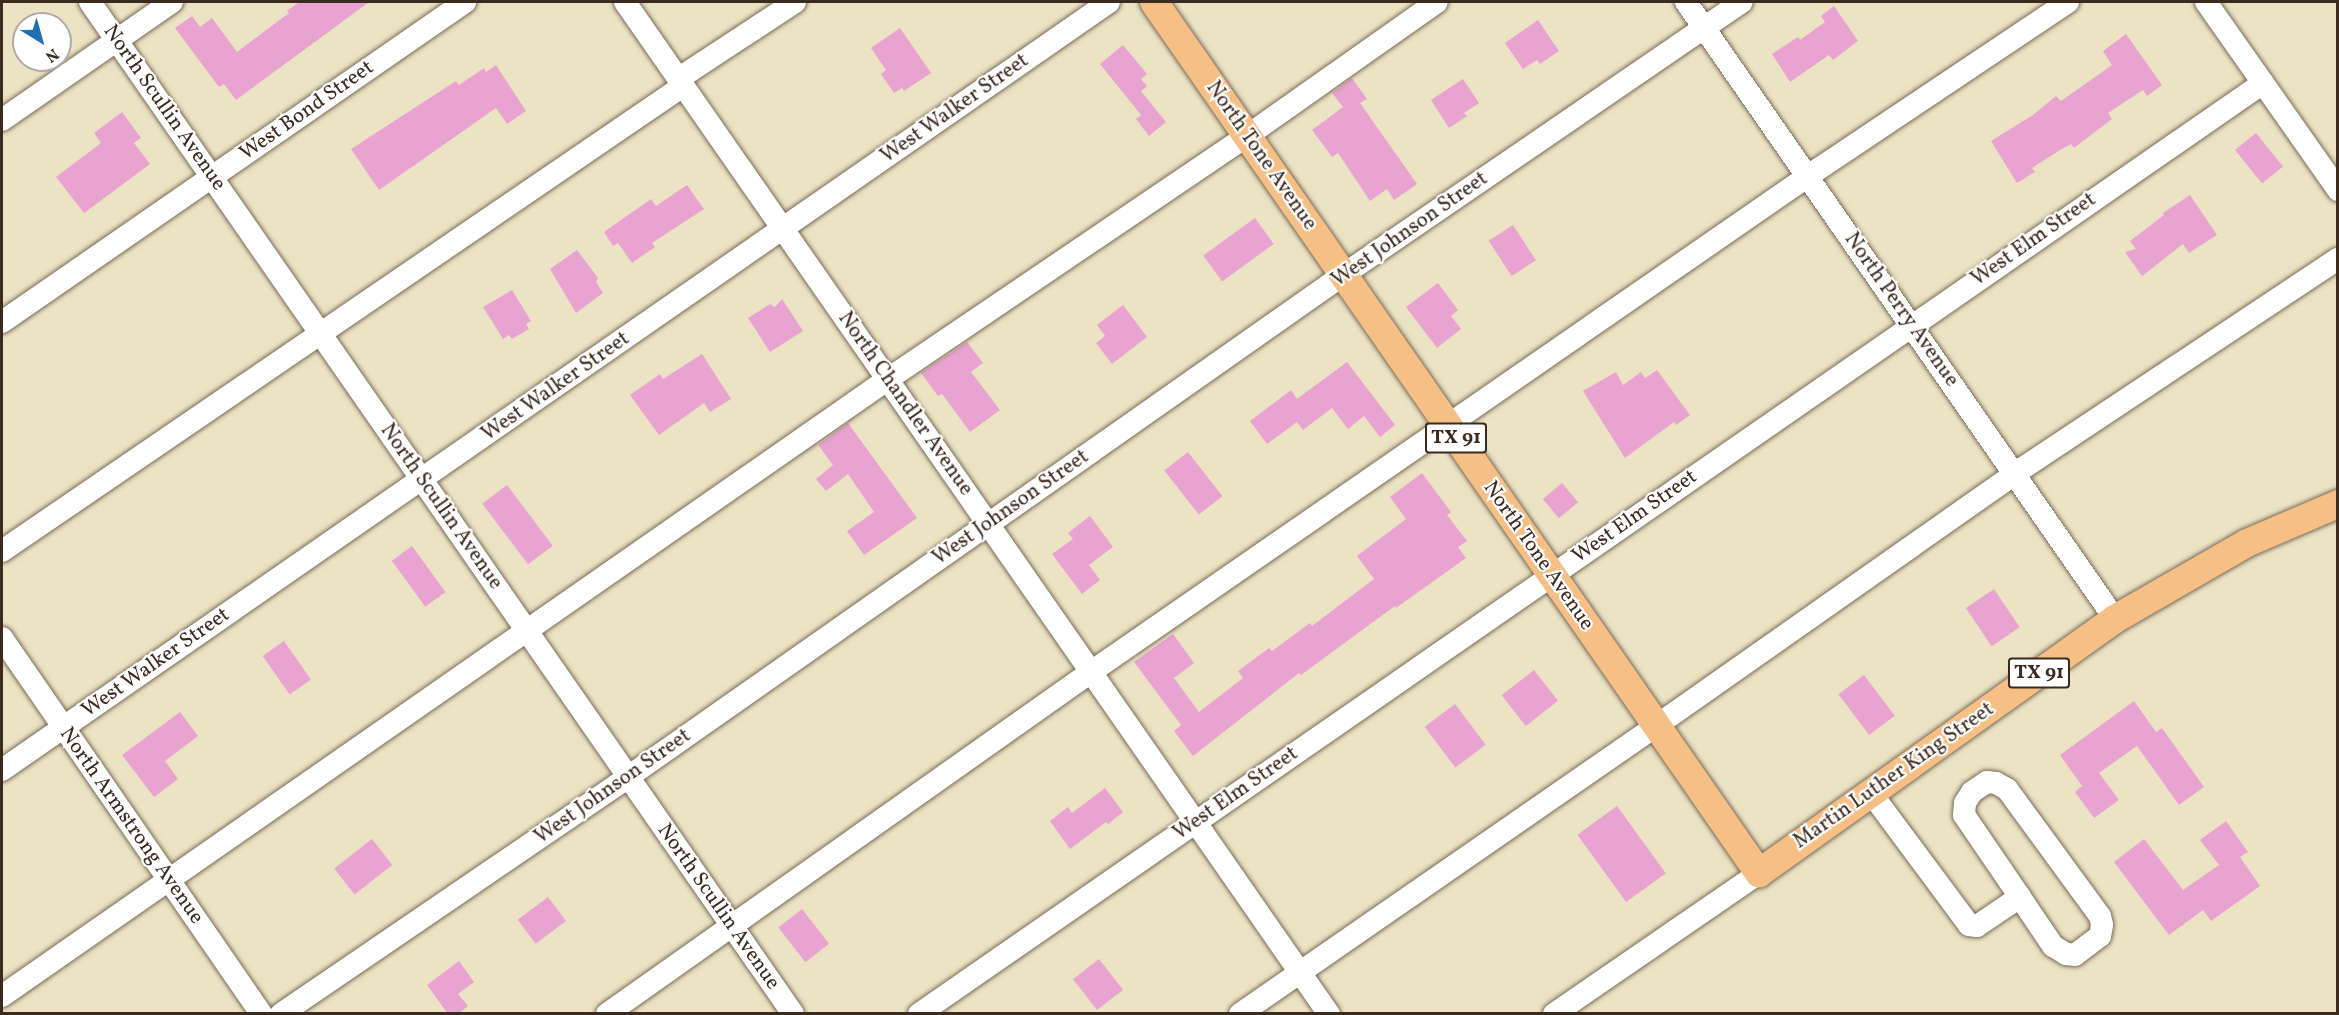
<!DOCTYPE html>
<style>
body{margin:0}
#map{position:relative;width:2339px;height:1015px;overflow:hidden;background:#ece3c4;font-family:Vollkorn,serif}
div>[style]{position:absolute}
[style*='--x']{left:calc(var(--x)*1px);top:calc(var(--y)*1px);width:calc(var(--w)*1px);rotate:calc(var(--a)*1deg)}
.building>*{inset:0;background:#e9a3d0;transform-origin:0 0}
.roads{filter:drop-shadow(0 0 2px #796b58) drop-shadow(0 0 2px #796b58)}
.minor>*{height:22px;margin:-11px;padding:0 11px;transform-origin:11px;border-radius:11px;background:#fff}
.major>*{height:28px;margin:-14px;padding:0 14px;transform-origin:14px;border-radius:14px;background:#f5bf86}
span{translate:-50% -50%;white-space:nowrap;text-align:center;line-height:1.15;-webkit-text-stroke:4.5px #fff;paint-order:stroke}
.shield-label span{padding:2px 4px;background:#fff;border:2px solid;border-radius:4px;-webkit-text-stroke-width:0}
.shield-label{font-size:20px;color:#3b2a1e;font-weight:700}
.street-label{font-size:21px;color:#3b2a1e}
.frame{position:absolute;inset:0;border:3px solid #3b2a1e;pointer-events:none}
.north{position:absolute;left:12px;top:12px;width:60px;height:60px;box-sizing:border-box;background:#fff;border:2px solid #b1aaa5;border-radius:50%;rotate:143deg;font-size:16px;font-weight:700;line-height:24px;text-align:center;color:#3b2a1e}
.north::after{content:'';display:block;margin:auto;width:21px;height:27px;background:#1f6fb2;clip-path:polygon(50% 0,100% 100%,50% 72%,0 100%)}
</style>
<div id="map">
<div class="building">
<div style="clip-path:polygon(299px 2px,369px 2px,236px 100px,224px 84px,219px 87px,175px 28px,192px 16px,200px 27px,212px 18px,237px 52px,289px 13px,287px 11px)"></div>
<div style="clip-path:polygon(1834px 6px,1858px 41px,1833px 60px,1829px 55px,1790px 82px,1772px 54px,1798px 37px,1800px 40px,1825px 22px,1821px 16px)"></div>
<div style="clip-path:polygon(1538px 20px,1559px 51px,1540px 64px,1537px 60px,1523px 69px,1505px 43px)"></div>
<div style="clip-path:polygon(900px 28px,931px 73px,904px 91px,902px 88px,894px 93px,881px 74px,886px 70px,871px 48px)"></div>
<div style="clip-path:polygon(2126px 34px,2162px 85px,2147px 96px,2143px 90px,2108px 113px,2112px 119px,2074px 148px,2071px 144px,2060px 150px,2032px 168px,2035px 172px,2017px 183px,1991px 141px,2033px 115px,2056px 96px,2061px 101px,2112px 65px,2103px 51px)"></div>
<div style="clip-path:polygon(1123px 45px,1147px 74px,1141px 79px,1147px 86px,1141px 91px,1166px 122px,1149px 136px,1136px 119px,1141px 115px,1100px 64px)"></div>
<div style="clip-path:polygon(496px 65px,526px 111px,507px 124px,496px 108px,379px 190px,351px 149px,456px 81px,459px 85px,484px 68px,486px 72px)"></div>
<div style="clip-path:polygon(1352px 78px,1367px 99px,1360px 103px,1417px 184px,1394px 200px,1387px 189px,1370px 201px,1338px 153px,1332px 157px,1312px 130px,1343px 107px,1332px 93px)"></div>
<div style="clip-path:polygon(1463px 79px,1479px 103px,1464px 113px,1467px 116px,1449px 128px,1431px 100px)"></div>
<div style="clip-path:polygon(122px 112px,141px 138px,134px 143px,150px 164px,84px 213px,56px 177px,101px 143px,94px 133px)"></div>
<div style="left:2256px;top:133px;width:43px;height:27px;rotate:51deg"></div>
<div style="clip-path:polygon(687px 185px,704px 209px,652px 243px,655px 247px,632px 263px,618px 243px,613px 246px,604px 232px,651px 199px,656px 206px)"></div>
<div style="clip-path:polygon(2190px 195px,2217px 235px,2189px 253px,2183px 244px,2142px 276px,2125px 252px,2136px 249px,2130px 241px,2164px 215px,2163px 213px)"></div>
<div style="left:1255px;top:218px;width:32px;height:64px;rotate:54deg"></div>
<div style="left:1513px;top:225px;width:42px;height:29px;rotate:57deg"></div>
<div style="clip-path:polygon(577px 250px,598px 278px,596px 282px,603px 293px,576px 313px,550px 269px)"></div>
<div style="clip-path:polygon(1438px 283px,1458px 310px,1451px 316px,1461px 329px,1437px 348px,1406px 307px)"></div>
<div style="clip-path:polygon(512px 290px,531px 321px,526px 324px,529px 329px,512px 339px,509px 335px,503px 339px,483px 307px)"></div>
<div style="clip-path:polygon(782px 299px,803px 331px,770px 352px,748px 318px,770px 304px,775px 307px)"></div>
<div style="clip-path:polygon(1123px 305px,1147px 337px,1112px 364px,1096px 343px,1105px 336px,1097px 325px)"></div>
<div style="clip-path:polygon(967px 342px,983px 363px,971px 372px,1000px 410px,970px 432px,942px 394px,938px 396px,921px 373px)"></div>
<div style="clip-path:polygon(702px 354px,731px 399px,710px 412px,704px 403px,659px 435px,630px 395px,660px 374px,663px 379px)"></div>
<div style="clip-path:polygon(1347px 362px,1395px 425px,1380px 437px,1364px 416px,1348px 429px,1332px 408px,1303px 430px,1297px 422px,1267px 444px,1250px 421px,1291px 390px,1297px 399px)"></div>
<div style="clip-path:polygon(1657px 370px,1690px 415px,1676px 425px,1674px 422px,1625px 458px,1583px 391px,1616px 372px,1623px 385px,1641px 372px,1645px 378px)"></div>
<div style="clip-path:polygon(848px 423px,917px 518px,864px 555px,847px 531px,874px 512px,848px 474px,826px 491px,816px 479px,833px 465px,818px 445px)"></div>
<div style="left:1188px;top:452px;width:56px;height:30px;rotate:52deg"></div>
<div style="clip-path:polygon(1422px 473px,1451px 512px,1447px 515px,1467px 541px,1458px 547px,1466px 558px,1396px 608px,1395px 606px,1301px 675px,1299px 673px,1193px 756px,1174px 731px,1181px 725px,1134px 662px,1173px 634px,1194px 663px,1174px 678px,1199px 712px,1243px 678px,1238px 671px,1269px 648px,1272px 651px,1310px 623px,1312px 626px,1374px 579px,1357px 556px,1406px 519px,1390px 497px)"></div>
<div style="left:1562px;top:483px;width:25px;height:25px;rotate:50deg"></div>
<div style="left:507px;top:485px;width:76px;height:31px;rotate:53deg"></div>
<div style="clip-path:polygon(1090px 516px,1113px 547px,1089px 565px,1100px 580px,1082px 594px,1052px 554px,1073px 539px,1068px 533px)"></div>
<div style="left:412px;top:546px;width:57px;height:25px;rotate:54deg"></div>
<div style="left:1994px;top:589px;width:46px;height:34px;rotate:56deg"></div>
<div style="left:284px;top:641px;width:47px;height:26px;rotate:55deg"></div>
<div style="left:1534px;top:670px;width:39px;height:41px;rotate:52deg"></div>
<div style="left:1864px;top:675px;width:51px;height:32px;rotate:53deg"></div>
<div style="clip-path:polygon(2134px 701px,2156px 732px,2162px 728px,2204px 787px,2179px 805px,2137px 746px,2099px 773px,2119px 800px,2094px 818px,2075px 792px,2082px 786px,2060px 755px)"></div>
<div style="left:1455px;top:704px;width:51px;height:38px;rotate:53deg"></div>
<div style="clip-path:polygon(180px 712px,198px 736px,165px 761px,178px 779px,154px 797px,122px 755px)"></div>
<div style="clip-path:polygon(1105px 788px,1123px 812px,1108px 824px,1106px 822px,1070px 849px,1050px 821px,1068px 807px,1072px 813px)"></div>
<div style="left:1617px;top:806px;width:83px;height:49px;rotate:54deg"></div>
<div style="clip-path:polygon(2226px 821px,2248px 852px,2240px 857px,2260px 886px,2211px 921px,2203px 910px,2169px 935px,2114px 862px,2144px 839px,2183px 890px,2219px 865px,2200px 840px)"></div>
<div style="left:372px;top:839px;width:33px;height:48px;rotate:52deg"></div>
<div style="left:548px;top:897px;width:30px;height:38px;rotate:53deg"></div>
<div style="left:802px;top:909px;width:44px;height:30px;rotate:52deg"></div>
<div style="left:1099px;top:959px;width:39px;height:33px;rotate:52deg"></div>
<div style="clip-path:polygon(459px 961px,474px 982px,458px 994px,468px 1006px,458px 1014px,448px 1014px,427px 985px)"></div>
</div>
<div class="roads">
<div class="minor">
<div style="--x:90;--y:2;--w:1232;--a:55.21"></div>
<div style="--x:625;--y:2;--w:1233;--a:55.18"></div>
<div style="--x:1686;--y:2;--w:751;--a:55.19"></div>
<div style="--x:2206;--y:2;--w:230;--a:54.9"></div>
<div style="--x:678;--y:79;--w:140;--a:-33.3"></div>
<div style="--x:2;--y:120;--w:207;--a:-34.8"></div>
<div style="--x:2;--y:322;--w:563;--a:-34.65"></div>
<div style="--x:2;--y:551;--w:825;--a:-34.33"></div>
<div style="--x:2;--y:638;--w:457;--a:55.4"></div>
<div style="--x:2;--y:770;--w:1347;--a:-34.75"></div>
<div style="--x:1871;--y:793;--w:164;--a:53.4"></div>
<div style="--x:1969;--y:925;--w:8;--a:7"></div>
<div style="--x:1977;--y:926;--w:52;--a:-34"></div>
<div style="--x:2020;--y:897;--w:99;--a:-124.3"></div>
<div style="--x:1964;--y:815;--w:12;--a:-85"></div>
<div style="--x:1965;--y:803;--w:13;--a:-58"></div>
<div style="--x:1972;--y:792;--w:18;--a:-34"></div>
<div style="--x:1987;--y:782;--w:9;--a:6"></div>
<div style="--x:1996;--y:783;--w:13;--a:29"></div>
<div style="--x:2007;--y:789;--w:157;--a:53.8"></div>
<div style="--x:2100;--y:916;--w:9;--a:77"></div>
<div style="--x:2102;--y:925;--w:11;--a:100"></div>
<div style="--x:2100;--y:936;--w:31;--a:143"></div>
<div style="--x:2075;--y:955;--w:9;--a:-174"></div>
<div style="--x:2066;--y:954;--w:15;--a:-148"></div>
<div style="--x:2053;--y:946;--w:59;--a:-124"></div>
<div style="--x:2;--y:996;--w:1080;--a:-34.85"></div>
<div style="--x:888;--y:379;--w:434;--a:-34.1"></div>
<div style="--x:1247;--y:136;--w:232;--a:-35.2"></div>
<div style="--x:281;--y:1014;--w:420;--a:-34.3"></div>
<div style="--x:628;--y:777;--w:874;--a:-35.07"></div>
<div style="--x:1343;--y:275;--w:483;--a:-34.4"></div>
<div style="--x:607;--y:1014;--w:593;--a:-35.25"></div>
<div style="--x:1091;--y:672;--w:872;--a:-34.67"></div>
<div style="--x:1808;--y:176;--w:313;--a:-33.8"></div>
<div style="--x:919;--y:1014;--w:1635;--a:-34.71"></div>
<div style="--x:1240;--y:1014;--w:506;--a:-34.7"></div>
<div style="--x:1656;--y:726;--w:438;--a:-35.1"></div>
<div style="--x:2014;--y:474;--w:389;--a:-33.6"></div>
<div style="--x:1554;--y:1014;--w:249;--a:-34.5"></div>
</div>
<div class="major">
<div style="--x:1154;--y:2;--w:1061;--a:55.22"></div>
<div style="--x:1759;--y:873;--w:437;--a:-35.5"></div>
<div style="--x:2115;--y:619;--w:152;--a:-29.9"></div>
<div style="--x:2247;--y:543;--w:99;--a:-23.2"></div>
</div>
</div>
<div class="shield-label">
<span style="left:1456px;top:438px">TX 91</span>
<span style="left:2039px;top:673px">TX 91</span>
</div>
<div class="street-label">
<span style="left:164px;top:108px;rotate:55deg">North Scullin Avenue</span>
<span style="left:955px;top:109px;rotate:-35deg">West Walker Street</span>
<span style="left:307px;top:111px;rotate:-35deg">West Bond Street</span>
<span style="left:1261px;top:156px;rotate:55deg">North Tone Avenue</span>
<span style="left:1410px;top:230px;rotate:-35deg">West Johnson Street</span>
<span style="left:2034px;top:240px;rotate:-35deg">West Elm Street</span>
<span style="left:1901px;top:310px;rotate:55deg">North Perry Avenue</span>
<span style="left:556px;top:387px;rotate:-35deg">West Walker Street</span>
<span style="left:905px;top:404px;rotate:55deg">North Chandler Avenue</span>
<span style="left:441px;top:507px;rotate:55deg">North Scullin Avenue</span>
<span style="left:1011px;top:508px;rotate:-35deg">West Johnson Street</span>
<span style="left:1635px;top:517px;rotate:-35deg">West Elm Street</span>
<span style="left:1538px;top:556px;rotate:55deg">North Tone Avenue</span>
<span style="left:156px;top:663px;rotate:-35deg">West Walker Street</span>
<span style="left:1894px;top:776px;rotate:-35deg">Martin Luther King Street</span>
<span style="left:613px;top:787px;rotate:-35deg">West Johnson Street</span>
<span style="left:1236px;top:794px;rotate:-35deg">West Elm Street</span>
<span style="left:131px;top:826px;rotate:55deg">North Armstrong Avenue</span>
<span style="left:718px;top:907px;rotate:55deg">North Scullin Avenue</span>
</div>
<div class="frame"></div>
<div class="north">N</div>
</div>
